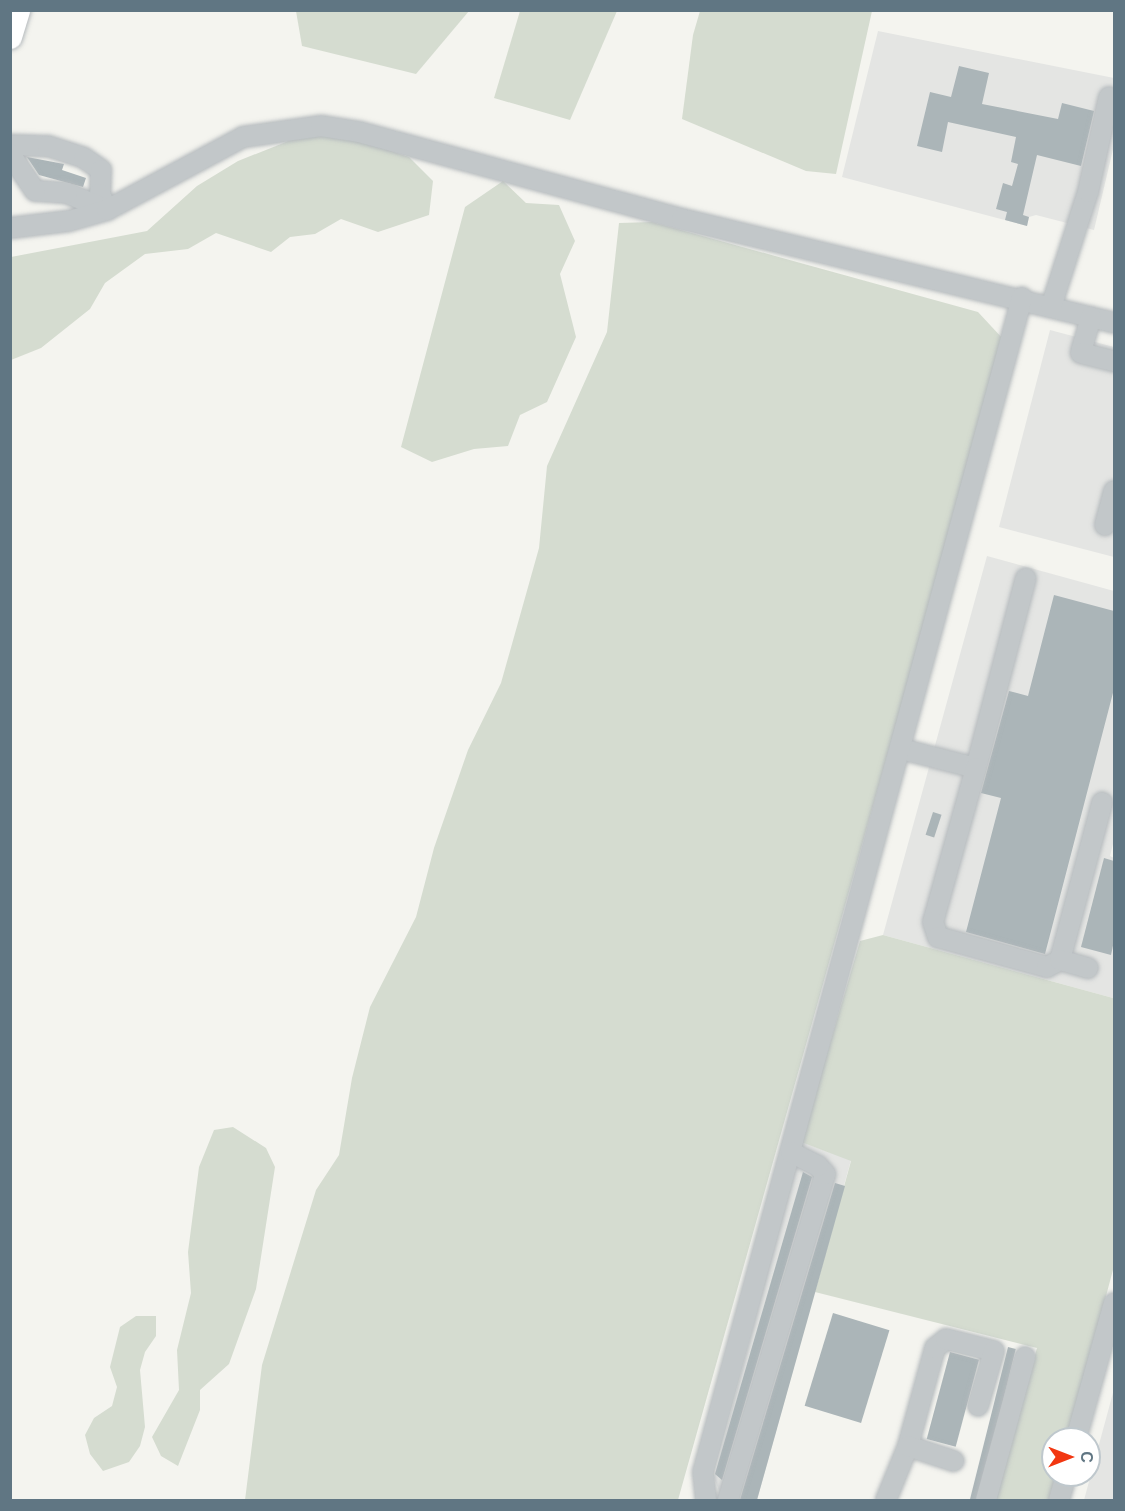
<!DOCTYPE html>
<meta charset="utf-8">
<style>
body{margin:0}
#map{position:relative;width:1125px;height:1511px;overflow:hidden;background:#f4f4ef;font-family:Barlow,sans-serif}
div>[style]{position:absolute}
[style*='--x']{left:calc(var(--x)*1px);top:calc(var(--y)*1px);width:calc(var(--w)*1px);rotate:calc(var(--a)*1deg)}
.built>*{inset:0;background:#e4e5e3}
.green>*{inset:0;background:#d5dcd0}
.building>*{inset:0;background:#abb5b8;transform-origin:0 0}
.roads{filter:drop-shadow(0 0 2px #b5babd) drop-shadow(0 0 2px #b5babd)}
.minor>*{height:20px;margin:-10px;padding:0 10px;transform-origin:10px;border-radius:10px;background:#c2c7c9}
.major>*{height:24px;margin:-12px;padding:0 12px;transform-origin:12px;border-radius:12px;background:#fff}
span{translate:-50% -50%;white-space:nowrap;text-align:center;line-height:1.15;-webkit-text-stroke:6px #fff;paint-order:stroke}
.frame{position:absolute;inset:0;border:12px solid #607683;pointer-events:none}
.north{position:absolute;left:1041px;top:1427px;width:60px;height:60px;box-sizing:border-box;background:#fff;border:2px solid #bfc8cd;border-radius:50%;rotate:90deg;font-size:16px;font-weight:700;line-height:24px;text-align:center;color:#607683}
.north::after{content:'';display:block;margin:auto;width:21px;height:27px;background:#f23711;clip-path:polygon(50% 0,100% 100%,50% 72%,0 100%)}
</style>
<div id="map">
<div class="built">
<div style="clip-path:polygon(878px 31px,1114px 78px,1114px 145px,1094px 230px,1036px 215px,1029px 217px,1027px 226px,842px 177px)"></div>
<div style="clip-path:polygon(1050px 330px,1114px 347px,1114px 557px,999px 527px)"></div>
<div style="clip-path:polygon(987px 556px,1114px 591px,1114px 840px,1110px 856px,1114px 858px,1113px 998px,883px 935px)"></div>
<div style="clip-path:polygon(801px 1142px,851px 1160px,757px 1500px,723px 1500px,714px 1478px)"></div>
<div style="clip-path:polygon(1114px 1389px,1114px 1500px,1084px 1500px)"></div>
</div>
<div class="green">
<div style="clip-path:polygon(296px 11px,296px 10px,469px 11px,416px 74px,302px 46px)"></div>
<div style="clip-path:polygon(520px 11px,617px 11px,570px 120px,494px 98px)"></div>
<div style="clip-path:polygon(700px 11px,872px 11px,836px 174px,806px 171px,682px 119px,693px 35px)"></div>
<div style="clip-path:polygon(306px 134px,361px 141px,409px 157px,433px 181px,429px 215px,378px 232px,341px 219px,315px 234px,290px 237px,271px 252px,216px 233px,188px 249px,145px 254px,105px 283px,90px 309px,41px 348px,11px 360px,11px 257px,147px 231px,197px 186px,238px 161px)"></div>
<div style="clip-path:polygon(503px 181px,526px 203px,559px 205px,575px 241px,560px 274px,576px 337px,547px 402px,520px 415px,508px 446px,474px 449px,432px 462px,401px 447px,465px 207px)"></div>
<div style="clip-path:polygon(652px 222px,978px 312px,1004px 340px,678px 1500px,245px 1500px,262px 1365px,316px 1190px,339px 1155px,352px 1078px,370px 1007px,416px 917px,434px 848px,468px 750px,501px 683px,539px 548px,547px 466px,607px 332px,619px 223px)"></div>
<div style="clip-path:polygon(883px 935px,1113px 998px,1114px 995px,1114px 1266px,1068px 1439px,1053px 1439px,1053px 1475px,1057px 1475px,1049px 1500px,991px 1500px,1037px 1348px,815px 1292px,851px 1161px,801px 1142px,860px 941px)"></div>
<div style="clip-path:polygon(233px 1127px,266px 1148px,275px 1167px,256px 1289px,229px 1364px,200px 1390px,200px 1410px,178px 1466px,161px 1456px,152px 1437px,179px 1390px,177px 1350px,191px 1293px,188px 1252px,199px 1167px,214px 1130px)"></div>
<div style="clip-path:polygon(136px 1316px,156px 1316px,156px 1336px,145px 1352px,140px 1370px,145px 1427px,140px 1446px,129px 1462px,103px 1471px,90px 1454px,85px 1435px,94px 1418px,112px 1406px,117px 1387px,110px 1367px,120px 1327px)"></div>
</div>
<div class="building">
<div style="clip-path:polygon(959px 66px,989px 73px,982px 104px,1058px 119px,1062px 103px,1094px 111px,1081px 166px,1037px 155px,1023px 215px,1029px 217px,1027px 226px,1005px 220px,1007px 212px,996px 209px,1003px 183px,1012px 186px,1018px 164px,1011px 162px,1016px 137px,948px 122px,942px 152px,917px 146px,930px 92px,951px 97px)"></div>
<div style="clip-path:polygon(27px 157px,64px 164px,62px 170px,86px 178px,83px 187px,39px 175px)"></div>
<div style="clip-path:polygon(1054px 595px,1114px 611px,1114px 689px,1045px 954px,966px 932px,1001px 798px,981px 793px,1009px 691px,1028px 696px)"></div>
<div style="left:933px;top:812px;width:9px;height:24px;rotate:18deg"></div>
<div style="clip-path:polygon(1104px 858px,1114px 861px,1114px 941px,1111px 955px,1081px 947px)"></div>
<div style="clip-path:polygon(803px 1172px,812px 1177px,722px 1480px,715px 1474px)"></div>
<div style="clip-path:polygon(835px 1183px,845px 1186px,757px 1500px,740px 1500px)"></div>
<div style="left:833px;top:1313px;width:59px;height:97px;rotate:17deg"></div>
<div style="left:1008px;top:1347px;width:8px;height:159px;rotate:14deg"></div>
<div style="left:950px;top:1352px;width:30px;height:90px;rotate:15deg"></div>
</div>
<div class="roads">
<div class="minor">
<div style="--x:10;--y:145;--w:38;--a:2"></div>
<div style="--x:48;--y:146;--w:38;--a:18"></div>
<div style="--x:84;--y:158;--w:21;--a:35"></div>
<div style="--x:101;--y:170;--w:24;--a:92"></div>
<div style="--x:100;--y:194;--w:17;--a:66"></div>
<div style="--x:107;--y:210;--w:43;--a:-157"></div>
<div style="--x:67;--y:193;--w:32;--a:-176"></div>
<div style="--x:35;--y:191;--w:45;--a:-124"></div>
<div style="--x:10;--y:228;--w:59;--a:-6.8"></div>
<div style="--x:69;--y:221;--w:40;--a:-16"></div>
<div style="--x:107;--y:210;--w:154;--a:-28.2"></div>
<div style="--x:243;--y:137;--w:79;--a:-8"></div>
<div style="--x:321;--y:126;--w:38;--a:9"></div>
<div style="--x:359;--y:132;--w:335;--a:15.1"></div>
<div style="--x:682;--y:219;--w:444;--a:13.5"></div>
<div style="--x:1051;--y:307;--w:121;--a:-72.2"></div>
<div style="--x:1088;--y:192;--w:97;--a:-77.5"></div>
<div style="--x:1091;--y:317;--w:37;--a:106"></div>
<div style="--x:1081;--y:353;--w:34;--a:14"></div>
<div style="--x:1105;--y:525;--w:35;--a:-75"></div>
<div style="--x:901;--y:749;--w:77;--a:14.2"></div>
<div style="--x:976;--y:768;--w:196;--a:-75.3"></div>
<div style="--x:976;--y:768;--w:160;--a:105.6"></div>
<div style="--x:933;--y:922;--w:16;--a:72"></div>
<div style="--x:938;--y:937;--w:113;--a:15.4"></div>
<div style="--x:1047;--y:967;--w:15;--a:-28"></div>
<div style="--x:1060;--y:960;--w:163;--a:-75"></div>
<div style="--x:1060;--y:960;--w:29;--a:16"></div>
<div style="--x:1076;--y:1439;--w:141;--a:-74.4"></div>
<div style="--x:908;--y:1446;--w:102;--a:-74.6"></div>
<div style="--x:935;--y:1348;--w:14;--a:-39"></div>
<div style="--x:946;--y:1339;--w:49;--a:14"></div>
<div style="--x:994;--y:1351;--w:57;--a:106.2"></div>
<div style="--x:706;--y:1500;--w:28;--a:-96"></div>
<div style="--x:703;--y:1472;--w:1217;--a:-74.8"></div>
<div style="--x:728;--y:1500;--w:340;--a:-73.4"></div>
<div style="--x:825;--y:1174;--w:11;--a:-131"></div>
<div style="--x:818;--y:1166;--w:30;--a:-153"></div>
<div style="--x:886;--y:1500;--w:58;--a:-67.8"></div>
<div style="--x:908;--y:1446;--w:48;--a:18.1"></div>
<div style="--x:986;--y:1500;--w:148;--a:-74.7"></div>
<div style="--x:1059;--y:1500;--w:26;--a:-74"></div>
</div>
<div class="major">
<div style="--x:10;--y:37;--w:28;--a:-73"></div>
</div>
</div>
<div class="frame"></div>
<div class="north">С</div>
</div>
